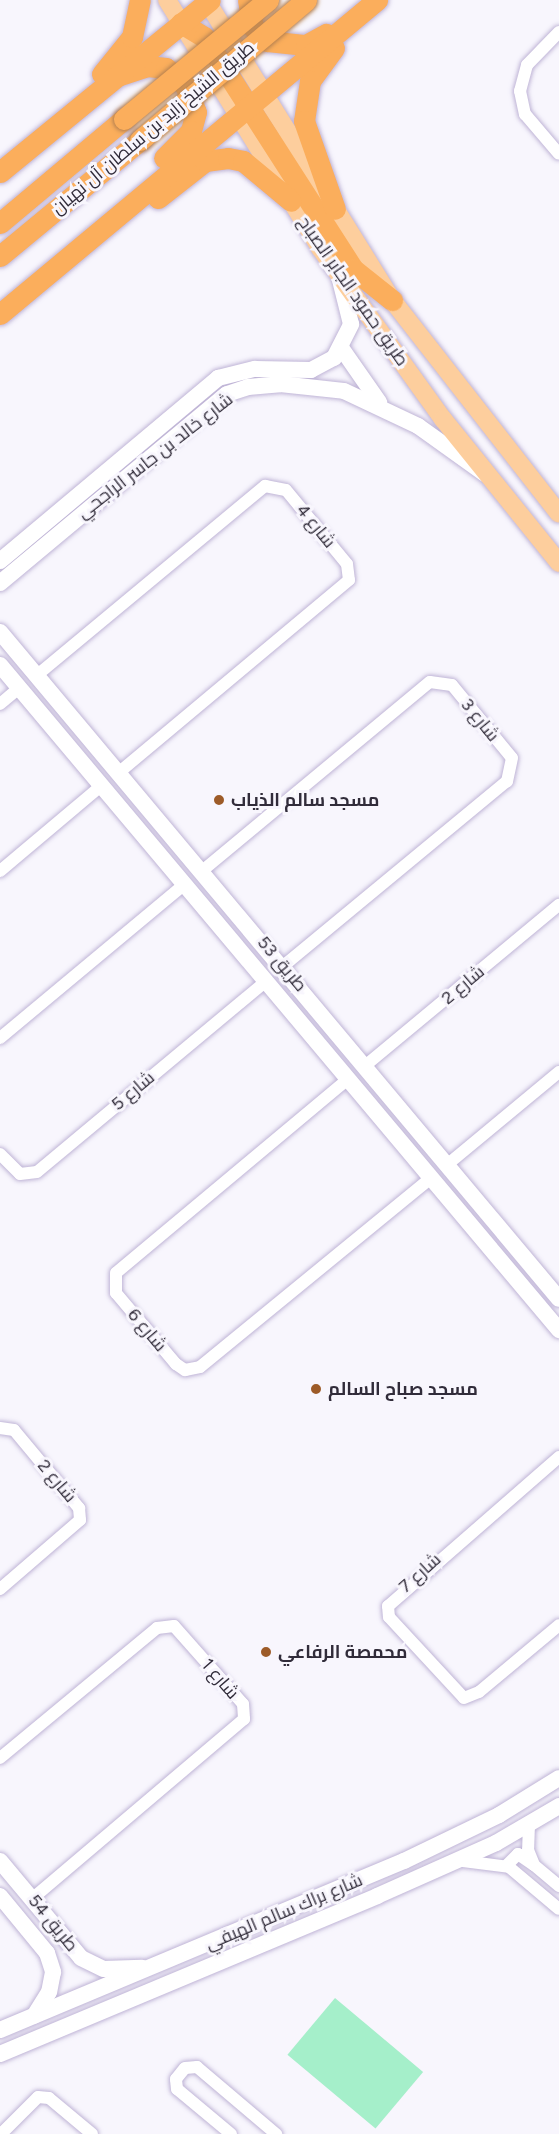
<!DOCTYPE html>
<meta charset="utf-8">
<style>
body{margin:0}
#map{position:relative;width:559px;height:2134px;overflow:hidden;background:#f8f6fd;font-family:Figtree,Cairo,sans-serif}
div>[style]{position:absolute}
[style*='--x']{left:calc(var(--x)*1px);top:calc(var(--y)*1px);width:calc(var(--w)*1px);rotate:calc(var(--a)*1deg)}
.green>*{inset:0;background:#a5efca;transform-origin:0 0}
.roads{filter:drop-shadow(0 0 2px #bfb4d6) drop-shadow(0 0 2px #bfb4d6)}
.street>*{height:12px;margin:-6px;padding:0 6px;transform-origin:6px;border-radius:6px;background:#fff}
.secondary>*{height:16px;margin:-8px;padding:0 8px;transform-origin:8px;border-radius:8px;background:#fff}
.primary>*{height:18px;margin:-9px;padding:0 9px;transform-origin:9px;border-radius:9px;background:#fdce9d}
.highway>*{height:21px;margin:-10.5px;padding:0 10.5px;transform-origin:10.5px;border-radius:10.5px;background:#fbae5c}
.bridges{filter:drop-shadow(0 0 2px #b48050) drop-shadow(0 0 2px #b48050)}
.highway-bridge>*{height:21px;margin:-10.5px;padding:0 10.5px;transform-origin:10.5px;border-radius:10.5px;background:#fbae5c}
.dots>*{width:16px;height:16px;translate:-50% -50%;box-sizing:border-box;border:3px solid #f8f6fd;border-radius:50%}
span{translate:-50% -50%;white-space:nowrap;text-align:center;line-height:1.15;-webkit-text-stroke:6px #f8f6fd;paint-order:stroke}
.street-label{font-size:18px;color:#312c3a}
.poi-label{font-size:18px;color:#312c3a;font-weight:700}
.left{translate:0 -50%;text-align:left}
</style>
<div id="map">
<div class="green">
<div style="left:335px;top:1998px;width:115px;height:74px;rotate:40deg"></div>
</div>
<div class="roads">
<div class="street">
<div style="--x:559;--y:32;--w:46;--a:134.1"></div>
<div style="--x:527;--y:65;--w:27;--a:105"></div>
<div style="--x:520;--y:91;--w:24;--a:78"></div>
<div style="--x:525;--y:114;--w:52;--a:49.6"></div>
<div style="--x:36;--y:676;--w:298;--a:-39.7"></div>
<div style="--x:265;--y:486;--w:21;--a:11"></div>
<div style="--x:286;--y:490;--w:96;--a:50.5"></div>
<div style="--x:347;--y:564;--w:16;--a:83"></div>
<div style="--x:349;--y:580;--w:301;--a:140.1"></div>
<div style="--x:0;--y:704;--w:25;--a:-40"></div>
<div style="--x:0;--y:871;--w:133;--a:-40.1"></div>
<div style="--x:202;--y:871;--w:296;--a:-39.7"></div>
<div style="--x:430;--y:682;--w:22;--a:8"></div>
<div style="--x:452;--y:685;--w:94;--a:50.6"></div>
<div style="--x:512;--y:758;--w:24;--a:102"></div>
<div style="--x:507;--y:781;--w:291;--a:140.4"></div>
<div style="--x:0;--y:1038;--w:241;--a:-39.8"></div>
<div style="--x:366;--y:1065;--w:251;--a:-39.7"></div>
<div style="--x:348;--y:1079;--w:302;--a:140.1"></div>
<div style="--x:116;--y:1273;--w:20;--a:90"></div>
<div style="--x:116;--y:1293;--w:93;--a:49.8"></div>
<div style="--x:176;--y:1364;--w:11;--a:34"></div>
<div style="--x:185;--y:1370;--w:15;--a:-11"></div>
<div style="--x:200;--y:1367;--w:298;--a:-39.3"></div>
<div style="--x:0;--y:1154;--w:28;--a:45"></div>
<div style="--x:20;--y:1174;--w:17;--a:-7"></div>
<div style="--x:37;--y:1172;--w:298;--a:-39.8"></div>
<div style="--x:448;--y:1164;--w:144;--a:-39.7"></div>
<div style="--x:0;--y:1428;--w:14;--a:8"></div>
<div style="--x:14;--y:1430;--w:102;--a:50.2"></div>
<div style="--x:79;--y:1508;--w:12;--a:85"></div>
<div style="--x:80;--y:1520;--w:106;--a:139.2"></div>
<div style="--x:559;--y:1457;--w:227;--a:138.9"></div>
<div style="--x:388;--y:1606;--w:11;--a:85"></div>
<div style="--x:389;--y:1617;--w:110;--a:47.2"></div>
<div style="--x:464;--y:1698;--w:16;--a:-22"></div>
<div style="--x:479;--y:1692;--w:104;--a:-39.9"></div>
<div style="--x:0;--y:1758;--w:204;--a:-39.6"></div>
<div style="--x:157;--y:1628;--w:17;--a:-7"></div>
<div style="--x:174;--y:1626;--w:104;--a:48.5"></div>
<div style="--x:243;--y:1704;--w:15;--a:86"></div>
<div style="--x:244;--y:1719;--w:278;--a:139.7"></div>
<div style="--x:529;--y:1824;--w:26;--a:92"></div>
<div style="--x:528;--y:1850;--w:16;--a:68"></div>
<div style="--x:534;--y:1865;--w:33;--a:40"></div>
<div style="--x:463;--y:1861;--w:46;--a:7.4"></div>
<div style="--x:509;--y:1867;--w:65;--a:40"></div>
<div style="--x:506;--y:1866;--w:17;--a:-45"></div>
<div style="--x:518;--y:1854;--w:19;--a:35"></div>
<div style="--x:1;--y:2134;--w:52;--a:-45"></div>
<div style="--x:38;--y:2097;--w:11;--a:5"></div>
<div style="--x:49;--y:2098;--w:56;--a:39.9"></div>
<div style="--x:231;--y:2134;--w:70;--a:-140.2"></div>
<div style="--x:177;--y:2089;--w:10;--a:-96"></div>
<div style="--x:176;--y:2079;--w:14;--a:-51"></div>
<div style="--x:185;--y:2068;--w:12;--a:-5"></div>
<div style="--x:197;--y:2067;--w:104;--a:40.3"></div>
</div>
<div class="secondary">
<div style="--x:342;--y:349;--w:65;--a:55.1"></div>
<div style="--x:0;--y:561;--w:285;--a:-40"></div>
<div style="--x:218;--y:378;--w:38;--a:-14"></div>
<div style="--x:255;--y:369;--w:56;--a:1"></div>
<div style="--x:311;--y:370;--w:26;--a:-28"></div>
<div style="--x:334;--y:358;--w:38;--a:-63"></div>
<div style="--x:351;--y:324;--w:49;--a:-104"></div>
<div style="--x:0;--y:583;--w:295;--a:-39.8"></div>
<div style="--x:227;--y:394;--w:22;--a:-18"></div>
<div style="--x:248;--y:387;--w:32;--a:-5"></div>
<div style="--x:280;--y:384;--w:64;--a:6.2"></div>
<div style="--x:344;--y:391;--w:82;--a:25.3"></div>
<div style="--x:418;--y:426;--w:82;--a:35.6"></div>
<div style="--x:0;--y:632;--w:870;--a:50.03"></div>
<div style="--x:0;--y:665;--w:869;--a:49.95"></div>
<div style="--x:0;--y:1861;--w:126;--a:50.1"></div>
<div style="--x:81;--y:1958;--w:25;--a:26"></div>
<div style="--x:104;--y:1969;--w:38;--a:-2"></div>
<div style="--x:0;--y:1896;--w:74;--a:50.5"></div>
<div style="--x:47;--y:1953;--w:20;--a:72"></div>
<div style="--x:53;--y:1972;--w:20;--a:101"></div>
<div style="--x:49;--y:1992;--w:28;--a:122"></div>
<div style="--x:0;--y:2030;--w:438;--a:-22.7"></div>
<div style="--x:404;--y:1861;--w:106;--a:-25.8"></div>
<div style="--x:499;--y:1815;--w:70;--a:-31.7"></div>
<div style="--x:0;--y:2054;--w:409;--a:-22.7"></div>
<div style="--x:377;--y:1896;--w:130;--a:-24"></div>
<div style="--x:496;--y:1843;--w:73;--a:-30.4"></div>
</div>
<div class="primary">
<div style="--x:167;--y:0;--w:291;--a:58.3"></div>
<div style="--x:320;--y:248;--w:211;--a:54.3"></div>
<div style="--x:443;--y:419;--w:185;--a:51.1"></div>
<div style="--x:206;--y:0;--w:353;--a:58.2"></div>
<div style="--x:392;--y:300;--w:271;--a:52"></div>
</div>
<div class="highway">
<div style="--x:248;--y:0;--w:27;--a:80"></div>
<div style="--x:253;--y:27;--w:20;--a:45"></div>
<div style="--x:267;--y:41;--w:39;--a:6"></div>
<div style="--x:306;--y:45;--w:23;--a:-29"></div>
<div style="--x:181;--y:23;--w:27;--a:31"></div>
<div style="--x:204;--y:37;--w:276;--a:57.3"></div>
<div style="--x:353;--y:269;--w:50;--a:38.5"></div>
<div style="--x:334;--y:48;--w:41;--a:126"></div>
<div style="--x:310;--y:81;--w:40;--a:98.5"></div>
<div style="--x:304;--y:121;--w:93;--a:70.6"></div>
<div style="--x:102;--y:74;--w:48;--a:-51"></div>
<div style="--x:132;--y:37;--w:38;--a:-78"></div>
<div style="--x:117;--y:76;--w:32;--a:-18"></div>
<div style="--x:147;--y:66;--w:19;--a:6"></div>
<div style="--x:166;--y:68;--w:25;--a:42"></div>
<div style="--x:185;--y:85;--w:29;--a:68"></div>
<div style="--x:196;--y:112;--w:20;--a:105"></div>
<div style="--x:191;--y:131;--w:38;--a:135"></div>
<div style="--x:0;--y:172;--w:271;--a:-39.3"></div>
<div style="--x:158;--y:198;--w:60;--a:-38.2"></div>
<div style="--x:205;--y:161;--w:23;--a:-7"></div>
<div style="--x:228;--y:158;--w:15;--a:11"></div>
<div style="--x:243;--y:161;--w:62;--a:39.8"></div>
<div style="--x:0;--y:223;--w:162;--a:-40"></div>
<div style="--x:0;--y:256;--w:182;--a:-39.6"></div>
<div style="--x:0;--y:314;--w:491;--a:-39.8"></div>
</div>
</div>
<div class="bridges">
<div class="highway-bridge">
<div style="--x:124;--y:119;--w:187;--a:-39.6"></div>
<div style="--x:140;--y:140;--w:217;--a:-40.1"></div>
</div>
</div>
<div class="dots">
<div style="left:219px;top:800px;background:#9d5b28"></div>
<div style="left:316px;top:1389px;background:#9d5b28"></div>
<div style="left:266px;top:1652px;background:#9d5b28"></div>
</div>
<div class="street-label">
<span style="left:153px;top:128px;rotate:-40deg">طريق الشيخ زايد بن سلطان آل نهيان</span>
<span style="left:353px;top:291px;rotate:55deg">طريق حمود الجابر الصباح</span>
<span style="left:155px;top:456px;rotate:-38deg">شارع خالد بن جاسر الراجحي</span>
<span style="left:316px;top:526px;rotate:51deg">شارع 4</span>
<span style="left:480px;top:720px;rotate:51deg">شارع 3</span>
<span style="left:282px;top:964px;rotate:50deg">طريق 53</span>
<span style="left:463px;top:985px;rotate:-40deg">شارع 2</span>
<span style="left:133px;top:1091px;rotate:-40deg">شارع 5</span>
<span style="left:147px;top:1330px;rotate:50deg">شارع 6</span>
<span style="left:57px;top:1481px;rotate:50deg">شارع 2</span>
<span style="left:420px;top:1573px;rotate:-42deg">شارع 7</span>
<span style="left:220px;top:1679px;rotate:49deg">شارع 1</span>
<span style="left:284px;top:1912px;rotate:-23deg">شارع براك سالم الهيفي</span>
<span style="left:53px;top:1923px;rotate:51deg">طريق 54</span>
</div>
<div class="poi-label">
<span class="left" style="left:231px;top:800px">مسجد سالم الذياب</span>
<span class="left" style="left:328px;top:1389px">مسجد صباح السالم</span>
<span class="left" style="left:278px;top:1652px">محمصة الرفاعي</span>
</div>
</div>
